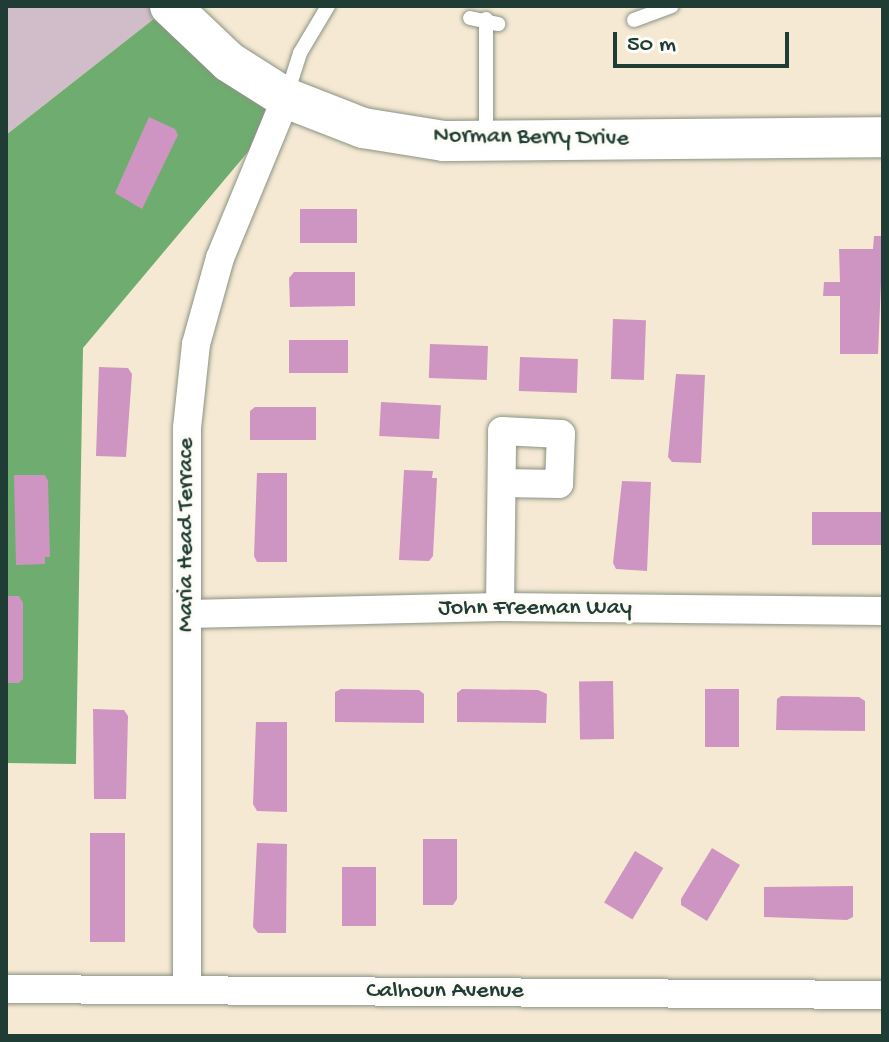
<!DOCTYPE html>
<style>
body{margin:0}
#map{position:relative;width:889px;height:1042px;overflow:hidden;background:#f6e9d3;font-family:"Gochi Hand",sans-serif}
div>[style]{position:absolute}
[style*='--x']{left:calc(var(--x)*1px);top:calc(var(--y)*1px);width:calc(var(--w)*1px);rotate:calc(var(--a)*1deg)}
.industrial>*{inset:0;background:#d1bdc9}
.forest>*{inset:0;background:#6ead6f}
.building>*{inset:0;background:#cf95c2;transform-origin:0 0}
.roads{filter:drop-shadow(0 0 2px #8a9384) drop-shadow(0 0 2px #8a9384)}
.lane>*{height:14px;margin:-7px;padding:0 7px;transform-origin:7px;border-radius:7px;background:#fff}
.street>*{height:28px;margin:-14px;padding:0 14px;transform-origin:14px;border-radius:14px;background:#fff}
.secondary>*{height:40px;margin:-20px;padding:0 20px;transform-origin:20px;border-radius:20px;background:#fff}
span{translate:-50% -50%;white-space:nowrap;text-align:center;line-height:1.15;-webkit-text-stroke:7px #fdfcf7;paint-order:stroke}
.street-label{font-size:24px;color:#1f3d34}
.frame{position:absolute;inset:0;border:8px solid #1f3d34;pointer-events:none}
.scale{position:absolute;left:613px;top:32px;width:176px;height:36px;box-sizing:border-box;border:4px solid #1f3d34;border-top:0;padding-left:10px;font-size:24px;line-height:28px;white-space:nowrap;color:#1f3d34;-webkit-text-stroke:6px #fdfcf7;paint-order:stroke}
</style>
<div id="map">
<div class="industrial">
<div style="clip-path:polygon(6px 6px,168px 6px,169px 7px,6px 135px)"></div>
</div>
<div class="forest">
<div style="clip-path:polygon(169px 7px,294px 97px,83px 348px,76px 764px,6px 763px,6px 135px)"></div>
</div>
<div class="building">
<div style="clip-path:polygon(149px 117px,175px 129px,178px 135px,142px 209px,115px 193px)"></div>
<div style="left:357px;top:209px;width:34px;height:57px;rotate:90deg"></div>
<div style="clip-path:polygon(874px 236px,883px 236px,878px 354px,840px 354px,840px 296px,823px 296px,824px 282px,840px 282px,839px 249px,873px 249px)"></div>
<div style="clip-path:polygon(294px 272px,355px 272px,355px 306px,290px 307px,289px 278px)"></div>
<div style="left:613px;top:319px;width:33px;height:60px;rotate:2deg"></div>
<div style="left:289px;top:340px;width:59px;height:33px"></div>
<div style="left:430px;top:344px;width:58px;height:34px;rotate:2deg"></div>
<div style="left:520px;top:357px;width:58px;height:34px;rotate:2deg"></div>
<div style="clip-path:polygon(99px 367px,128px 368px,132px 374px,126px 457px,96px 456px)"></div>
<div style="clip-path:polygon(676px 374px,705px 375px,701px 463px,672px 462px,668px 457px)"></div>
<div style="left:381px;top:402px;width:60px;height:34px;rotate:3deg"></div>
<div style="clip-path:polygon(255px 407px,316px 407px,316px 440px,250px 440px,250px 411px)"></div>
<div style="clip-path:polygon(404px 470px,433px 471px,432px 478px,437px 478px,433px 556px,429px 561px,399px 560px)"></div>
<div style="clip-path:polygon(257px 473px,287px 473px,287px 562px,257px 562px,254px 556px)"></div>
<div style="clip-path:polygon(14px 475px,45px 475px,48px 481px,50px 557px,45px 557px,45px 564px,16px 565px)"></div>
<div style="clip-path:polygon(622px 481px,651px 482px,647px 571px,616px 569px,613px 563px)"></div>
<div style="left:812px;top:512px;width:71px;height:33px"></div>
<div style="clip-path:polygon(6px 596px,19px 596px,23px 603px,23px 679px,19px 683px,6px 683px)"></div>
<div style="left:613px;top:681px;width:58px;height:34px;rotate:89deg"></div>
<div style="clip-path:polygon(341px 689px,419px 690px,424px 694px,424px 723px,335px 722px,335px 692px)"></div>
<div style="clip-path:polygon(462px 689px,538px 690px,547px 694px,546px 723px,457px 722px,457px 693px)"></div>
<div style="left:705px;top:689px;width:34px;height:58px"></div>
<div style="clip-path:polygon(781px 696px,859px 697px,865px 701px,865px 731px,776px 730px,777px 699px)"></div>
<div style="clip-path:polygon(93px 709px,124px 710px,128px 716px,126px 799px,94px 799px)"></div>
<div style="clip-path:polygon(256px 722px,287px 722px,287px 812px,257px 811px,253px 804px)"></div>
<div style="left:90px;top:833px;width:35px;height:109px"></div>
<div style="clip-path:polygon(423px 839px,457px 839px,457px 899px,453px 905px,423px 905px)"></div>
<div style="clip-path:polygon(257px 843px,287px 844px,286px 933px,258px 933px,253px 927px)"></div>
<div style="clip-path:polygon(712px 848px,740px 865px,707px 921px,681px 905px,681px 899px)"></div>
<div style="left:635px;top:851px;width:33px;height:60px;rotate:31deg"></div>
<div style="left:342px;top:867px;width:34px;height:59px"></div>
<div style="clip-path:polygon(853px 886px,853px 917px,847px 920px,764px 917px,764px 887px)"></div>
</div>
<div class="roads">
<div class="lane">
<div style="--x:470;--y:18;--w:29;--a:12"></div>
<div style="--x:486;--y:19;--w:117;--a:90"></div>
<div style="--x:634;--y:20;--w:40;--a:-20.2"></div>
<div style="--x:287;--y:94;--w:43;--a:-72.4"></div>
<div style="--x:300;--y:53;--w:55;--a:-59.2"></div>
</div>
<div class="street">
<div style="--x:500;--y:607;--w:176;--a:-89.3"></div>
<div style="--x:502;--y:431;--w:59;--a:2.9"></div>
<div style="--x:561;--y:434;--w:50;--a:92.3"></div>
<div style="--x:559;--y:484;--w:57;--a:-179"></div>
<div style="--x:187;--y:614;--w:313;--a:-1.3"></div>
<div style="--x:500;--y:607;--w:383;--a:0.6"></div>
<div style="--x:6;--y:989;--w:877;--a:0.39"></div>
<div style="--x:187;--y:990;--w:562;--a:-90"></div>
<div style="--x:187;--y:428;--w:84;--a:-83.9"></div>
<div style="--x:196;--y:344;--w:89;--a:-74.4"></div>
<div style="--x:220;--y:258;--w:173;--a:-67.6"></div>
</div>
<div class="secondary">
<div style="--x:170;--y:6;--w:81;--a:43.5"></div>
<div style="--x:229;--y:62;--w:67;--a:32.3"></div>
<div style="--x:286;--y:98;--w:83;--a:21.3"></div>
<div style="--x:363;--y:128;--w:82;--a:9.1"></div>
<div style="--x:444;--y:141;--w:439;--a:-0.5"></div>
</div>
</div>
<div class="street-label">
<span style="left:531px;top:138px;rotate:1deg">Norman Berry Drive</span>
<span style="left:187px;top:535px;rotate:-90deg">Maria Head Terrace</span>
<span style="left:535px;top:609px">John Freeman Way</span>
<span style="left:445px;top:992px">Calhoun Avenue</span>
</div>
<div class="frame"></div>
<div class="scale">50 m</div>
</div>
